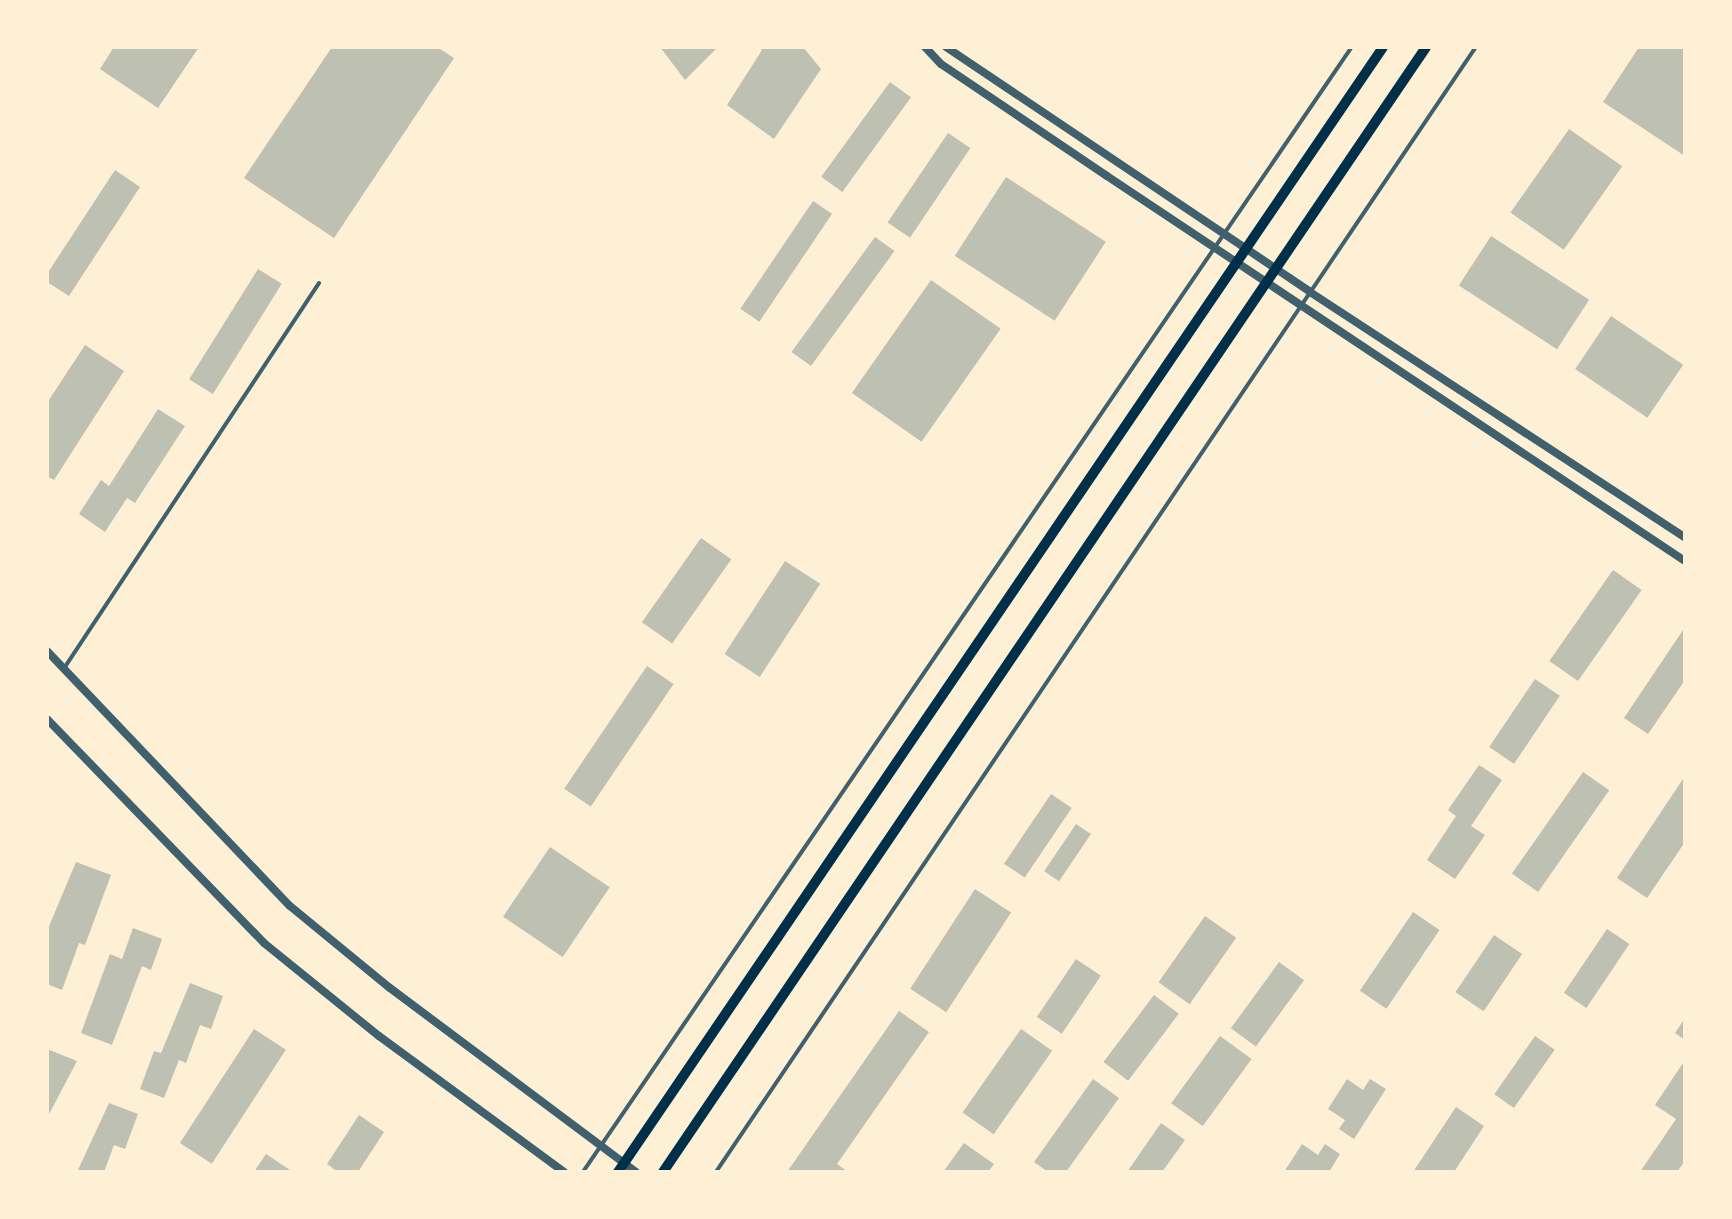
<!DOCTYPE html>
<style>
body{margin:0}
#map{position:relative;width:1732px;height:1219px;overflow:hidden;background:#fdf0d5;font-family:Jost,sans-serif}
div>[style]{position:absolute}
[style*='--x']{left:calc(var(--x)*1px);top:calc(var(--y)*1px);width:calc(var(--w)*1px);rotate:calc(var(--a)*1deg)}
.building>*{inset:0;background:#bec0b2;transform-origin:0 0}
.service>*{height:3.5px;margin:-1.75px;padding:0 1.75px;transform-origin:1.75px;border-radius:1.75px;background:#3f606c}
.tertiary>*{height:8px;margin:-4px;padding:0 4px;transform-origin:4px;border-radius:4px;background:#3f606c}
.primary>*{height:10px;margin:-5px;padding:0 5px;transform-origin:5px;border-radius:5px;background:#003049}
span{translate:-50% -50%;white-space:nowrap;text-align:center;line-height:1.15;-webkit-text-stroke:6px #fdf0d5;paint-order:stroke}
.frame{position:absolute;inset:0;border:49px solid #fdf0d5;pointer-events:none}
</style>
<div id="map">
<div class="building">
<div style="clip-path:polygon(114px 47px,199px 47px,158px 108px,100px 69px)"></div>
<div style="clip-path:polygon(332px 47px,437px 47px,454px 58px,334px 238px,244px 178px)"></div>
<div style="clip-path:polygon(660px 47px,718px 47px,685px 80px)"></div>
<div style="clip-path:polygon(759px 47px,803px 47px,821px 69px,774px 139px,727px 105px,762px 50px)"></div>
<div style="clip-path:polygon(1639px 47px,1685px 47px,1685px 156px,1603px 102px)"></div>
<div style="left:890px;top:82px;width:26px;height:117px;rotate:36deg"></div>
<div style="left:1569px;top:129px;width:65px;height:102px;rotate:35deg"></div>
<div style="left:948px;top:133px;width:27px;height:108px;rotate:34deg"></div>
<div style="clip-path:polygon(115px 170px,140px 187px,69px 296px,47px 282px,47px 274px)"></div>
<div style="left:1006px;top:177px;width:119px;height:94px;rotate:33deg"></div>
<div style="left:813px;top:201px;width:23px;height:130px;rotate:34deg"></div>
<div style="left:1491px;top:236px;width:117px;height:59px;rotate:33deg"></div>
<div style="left:875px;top:237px;width:24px;height:142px;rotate:36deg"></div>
<div style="left:258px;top:269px;width:28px;height:130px;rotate:32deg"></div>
<div style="left:931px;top:280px;width:85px;height:138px;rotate:35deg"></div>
<div style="left:1611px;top:316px;width:87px;height:64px;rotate:34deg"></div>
<div style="clip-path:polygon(85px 345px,124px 371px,54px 480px,47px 476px,47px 403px)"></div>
<div style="clip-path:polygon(158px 409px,185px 426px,135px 503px,127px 498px,105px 532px,79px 514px,101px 480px,109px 486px)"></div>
<div style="left:701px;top:538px;width:37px;height:103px;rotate:35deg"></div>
<div style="left:785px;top:561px;width:42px;height:111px;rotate:33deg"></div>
<div style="left:1613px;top:570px;width:35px;height:111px;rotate:35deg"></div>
<div style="clip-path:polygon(1685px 627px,1685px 680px,1648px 734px,1624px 718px)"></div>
<div style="left:647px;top:666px;width:32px;height:148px;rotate:34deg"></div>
<div style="left:1535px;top:679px;width:30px;height:82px;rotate:34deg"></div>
<div style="clip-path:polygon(1479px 765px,1502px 780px,1471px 826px,1485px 835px,1455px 879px,1427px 860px,1456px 816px,1448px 810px)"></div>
<div style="left:1583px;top:772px;width:32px;height:124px;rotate:35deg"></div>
<div style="clip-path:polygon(1685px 776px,1685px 842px,1647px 898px,1617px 878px)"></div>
<div style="left:1051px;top:794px;width:25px;height:84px;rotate:34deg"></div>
<div style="left:1076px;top:824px;width:18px;height:57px;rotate:34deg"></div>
<div style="left:550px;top:847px;width:72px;height:84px;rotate:34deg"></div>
<div style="clip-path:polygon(76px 862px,111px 875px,85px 945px,79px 943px,62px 990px,47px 984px,47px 931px)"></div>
<div style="left:975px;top:889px;width:43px;height:119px;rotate:33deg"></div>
<div style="left:1413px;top:912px;width:32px;height:95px;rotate:34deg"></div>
<div style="left:1205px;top:916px;width:38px;height:81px;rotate:35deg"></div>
<div style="clip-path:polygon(133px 928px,162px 939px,151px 970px,142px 966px,112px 1045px,81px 1033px,110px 954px,122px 959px)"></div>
<div style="left:1607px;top:929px;width:27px;height:77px;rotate:34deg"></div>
<div style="left:1494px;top:935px;width:34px;height:69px;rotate:34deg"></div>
<div style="left:1076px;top:959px;width:30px;height:70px;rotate:34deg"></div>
<div style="left:1279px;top:962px;width:31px;height:82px;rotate:36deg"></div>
<div style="clip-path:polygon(190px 983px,223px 996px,211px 1029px,200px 1025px,186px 1063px,179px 1060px,164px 1098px,140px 1089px,154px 1051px,161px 1053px)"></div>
<div style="left:1154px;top:995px;width:31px;height:84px;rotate:37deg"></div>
<div style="clip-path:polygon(899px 1011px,929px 1032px,837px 1164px,848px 1172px,787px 1172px)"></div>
<div style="clip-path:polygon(1685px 1018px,1685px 1040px,1675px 1033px)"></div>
<div style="left:254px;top:1029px;width:38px;height:136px;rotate:33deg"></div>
<div style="left:1021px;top:1029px;width:38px;height:102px;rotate:35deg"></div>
<div style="left:1220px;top:1036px;width:39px;height:83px;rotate:36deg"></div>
<div style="left:1535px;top:1036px;width:24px;height:71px;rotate:35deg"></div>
<div style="clip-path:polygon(47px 1049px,77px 1061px,47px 1118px)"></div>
<div style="clip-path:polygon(1685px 1060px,1685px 1161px,1677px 1172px,1640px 1172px,1676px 1119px,1655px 1105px)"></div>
<div style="clip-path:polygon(1093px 1079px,1119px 1098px,1066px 1172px,1048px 1172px,1034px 1162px)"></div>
<div style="clip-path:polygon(1347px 1079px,1363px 1090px,1370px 1079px,1386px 1089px,1354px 1139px,1339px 1129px,1345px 1120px,1328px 1109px)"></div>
<div style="clip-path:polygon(109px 1103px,138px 1114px,125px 1149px,114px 1145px,104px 1172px,77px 1172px)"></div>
<div style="clip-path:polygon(1456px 1107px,1484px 1126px,1454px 1172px,1413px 1172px)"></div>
<div style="clip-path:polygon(359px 1115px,384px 1132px,358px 1172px,338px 1172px,327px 1164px)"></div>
<div style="clip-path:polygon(1161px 1123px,1185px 1140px,1162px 1172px,1127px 1172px)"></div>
<div style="clip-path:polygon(964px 1143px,994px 1164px,988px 1172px,943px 1172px)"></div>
<div style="clip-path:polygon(1302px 1144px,1318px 1155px,1325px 1144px,1340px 1154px,1329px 1172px,1284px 1172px)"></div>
<div style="clip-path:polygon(266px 1154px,293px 1172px,254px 1172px)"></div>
</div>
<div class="service">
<div style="--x:65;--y:667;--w:460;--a:-56.5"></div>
<div style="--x:583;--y:1172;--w:1363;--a:-55.65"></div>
<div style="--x:716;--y:1172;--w:1358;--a:-55.96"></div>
</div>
<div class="tertiary">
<div style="--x:925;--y:47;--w:23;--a:47"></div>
<div style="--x:941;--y:64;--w:200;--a:34"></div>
<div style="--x:1107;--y:176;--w:694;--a:33.67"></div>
<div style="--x:946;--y:47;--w:439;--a:33.9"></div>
<div style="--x:1310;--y:292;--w:448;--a:33.2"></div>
<div style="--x:47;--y:651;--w:352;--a:46.4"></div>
<div style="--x:290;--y:906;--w:129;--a:39.4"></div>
<div style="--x:390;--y:988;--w:307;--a:36.8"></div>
<div style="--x:47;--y:719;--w:312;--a:45.9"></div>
<div style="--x:264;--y:943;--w:148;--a:39"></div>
<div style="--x:379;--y:1036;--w:230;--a:36.3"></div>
</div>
<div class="primary">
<div style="--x:618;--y:1172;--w:1360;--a:-55.78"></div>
<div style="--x:663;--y:1172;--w:1359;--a:-55.85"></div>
</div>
<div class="frame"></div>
</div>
